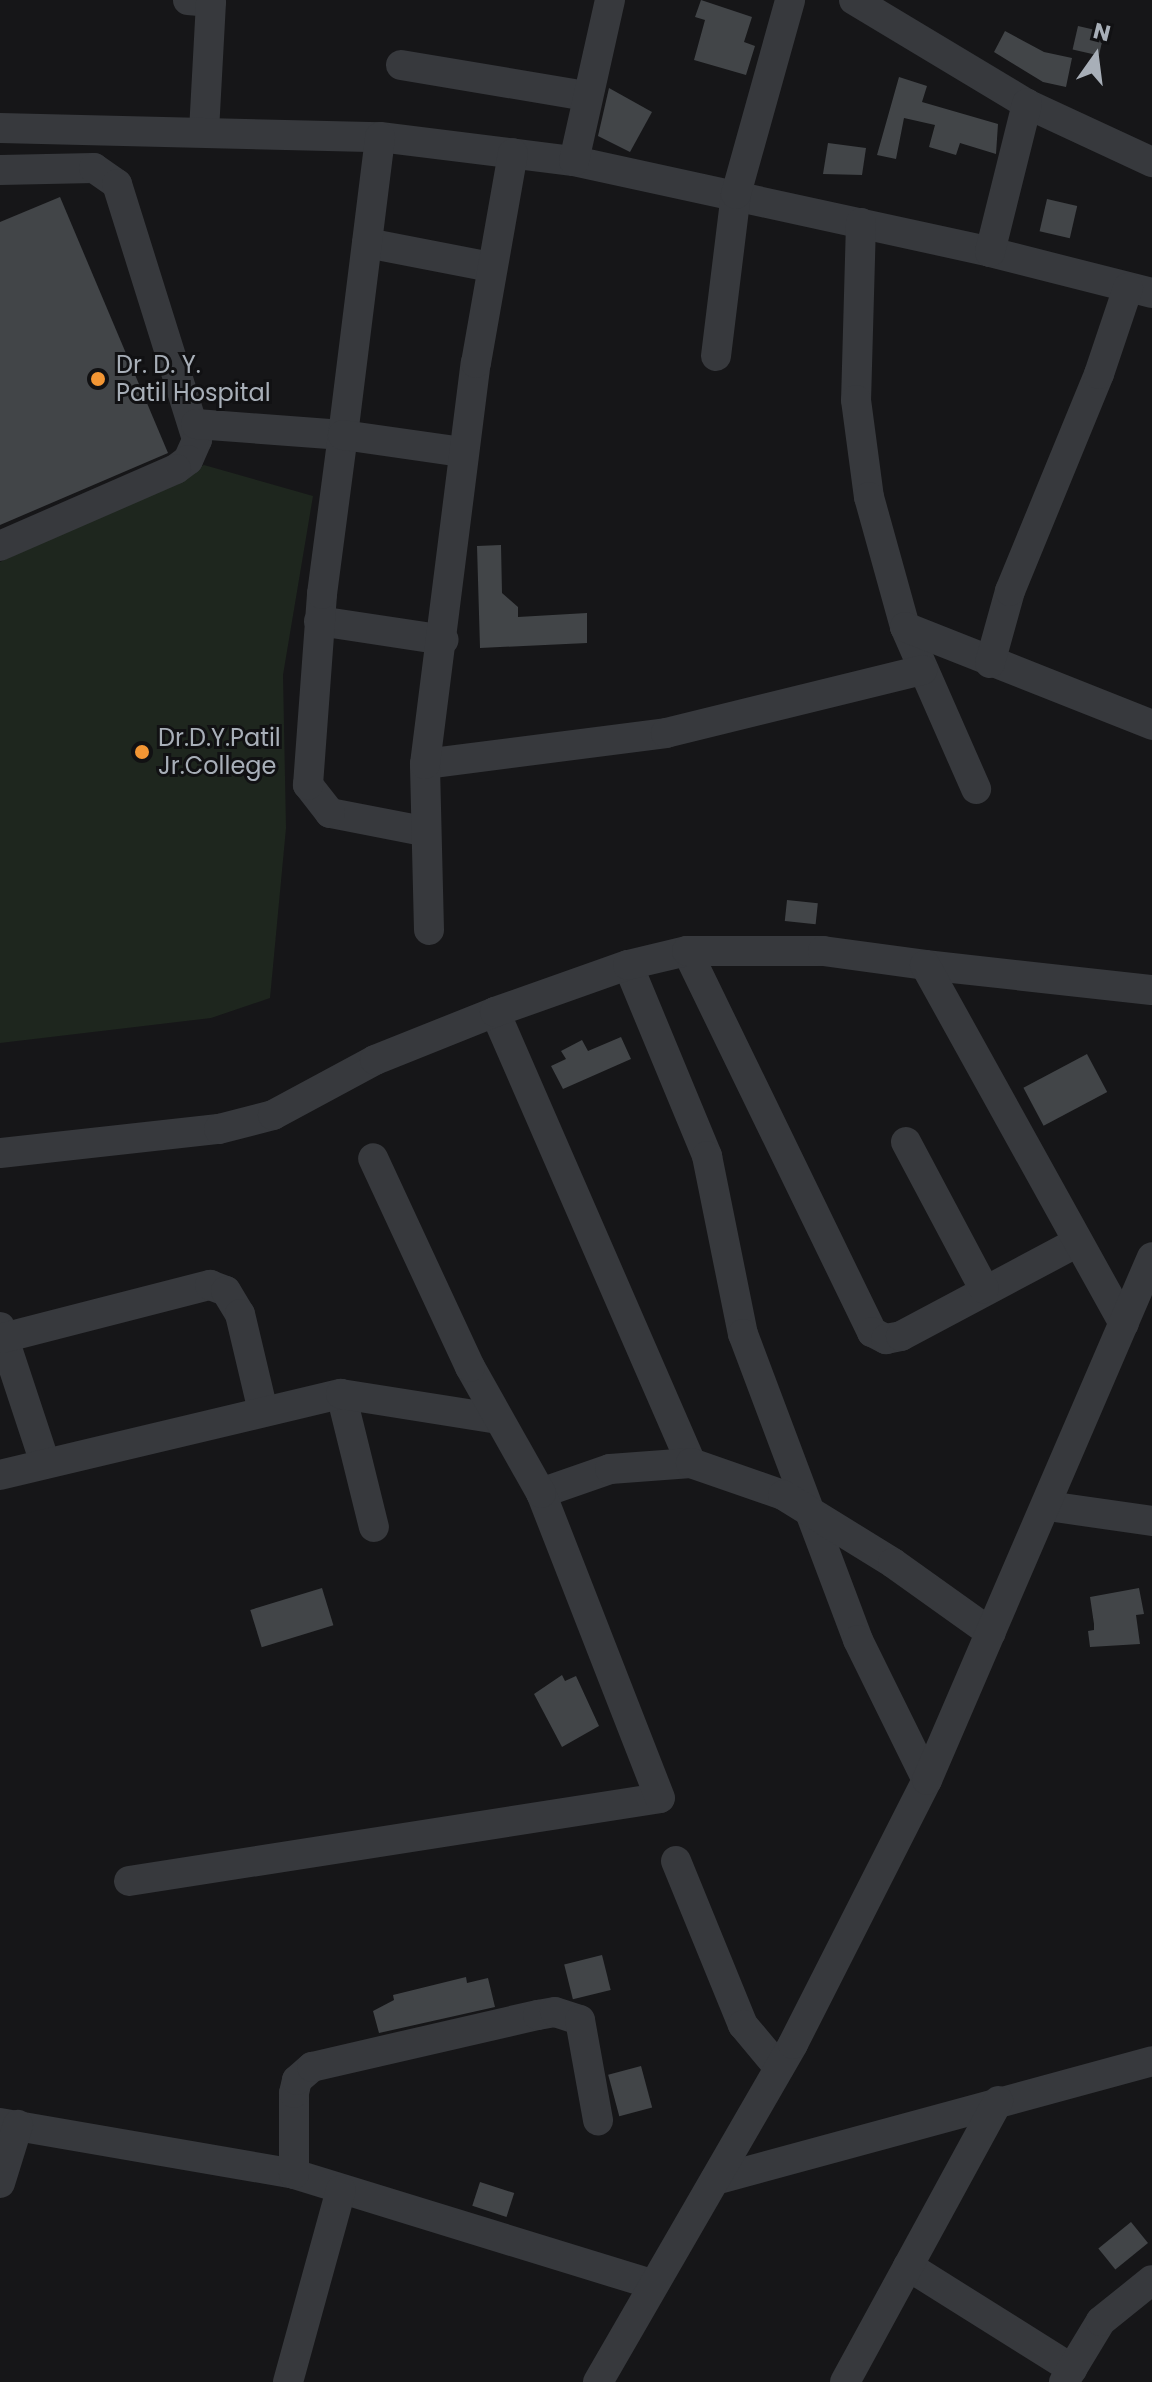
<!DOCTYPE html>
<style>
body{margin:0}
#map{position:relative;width:1152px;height:2382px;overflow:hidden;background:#161618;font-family:Poppins,sans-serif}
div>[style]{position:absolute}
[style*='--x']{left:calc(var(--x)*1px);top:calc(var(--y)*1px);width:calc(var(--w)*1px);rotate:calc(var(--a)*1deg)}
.green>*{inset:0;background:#1e261e}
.building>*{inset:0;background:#424548;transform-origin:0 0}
.minor>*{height:30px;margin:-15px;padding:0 15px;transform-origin:15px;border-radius:15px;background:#37393d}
.dots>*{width:22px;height:22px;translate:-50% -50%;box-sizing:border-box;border:4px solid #111113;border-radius:50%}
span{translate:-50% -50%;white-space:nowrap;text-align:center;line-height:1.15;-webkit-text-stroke:6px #111113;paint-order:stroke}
.poi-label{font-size:24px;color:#a8afb8}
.left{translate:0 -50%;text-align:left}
.north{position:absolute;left:1056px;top:16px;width:80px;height:80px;-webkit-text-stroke:6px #111113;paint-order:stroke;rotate:14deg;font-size:22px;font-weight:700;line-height:32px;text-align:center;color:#a8afb8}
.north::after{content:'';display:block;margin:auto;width:28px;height:36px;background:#a8afb8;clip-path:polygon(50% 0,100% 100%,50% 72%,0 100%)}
</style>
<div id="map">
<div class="green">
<div style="clip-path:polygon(204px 465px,313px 496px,283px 675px,286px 828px,270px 998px,211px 1018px,0 1043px,0 562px)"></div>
</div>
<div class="building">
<div style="clip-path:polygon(701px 0,752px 17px,744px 42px,755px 46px,746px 75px,694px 60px,705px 20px,695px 17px)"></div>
<div style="left:1078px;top:26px;width:27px;height:24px;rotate:13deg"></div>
<div style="clip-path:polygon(1005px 31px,1044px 52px,1072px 58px,1066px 87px,1043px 82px,994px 52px)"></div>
<div style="clip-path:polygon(899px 77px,927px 86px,922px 102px,998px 124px,996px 154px,960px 143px,956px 155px,929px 147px,935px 125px,904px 118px,896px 159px,877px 155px)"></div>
<div style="clip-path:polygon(609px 88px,652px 112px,630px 152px,598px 136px)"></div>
<div style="clip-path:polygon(828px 143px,866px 148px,862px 175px,823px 174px)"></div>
<div style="clip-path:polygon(60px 197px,168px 453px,0 525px,0 222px)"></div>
<div style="left:1047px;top:199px;width:31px;height:33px;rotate:13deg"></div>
<div style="clip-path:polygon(501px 545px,502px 593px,518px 607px,518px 617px,587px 613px,587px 643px,480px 648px,477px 546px)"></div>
<div style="left:787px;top:900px;width:31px;height:21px;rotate:6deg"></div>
<div style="clip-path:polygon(621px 1037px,631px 1059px,563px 1089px,551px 1066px,566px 1059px,561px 1051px,582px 1040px,588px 1051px)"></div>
<div style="left:1087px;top:1054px;width:43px;height:72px;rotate:62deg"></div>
<div style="left:322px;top:1588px;width:39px;height:75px;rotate:73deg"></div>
<div style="clip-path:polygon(1139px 1588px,1144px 1614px,1136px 1615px,1140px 1644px,1090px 1647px,1088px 1631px,1094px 1630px,1094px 1624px,1090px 1597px)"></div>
<div style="clip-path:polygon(562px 1675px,565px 1681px,576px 1676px,599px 1726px,562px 1747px,534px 1694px)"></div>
<div style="left:602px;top:1955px;width:36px;height:39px;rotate:76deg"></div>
<div style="clip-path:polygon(466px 1977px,467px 1983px,488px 1978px,495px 2007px,379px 2033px,373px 2011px,394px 2000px,393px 1995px)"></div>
<div style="left:641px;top:2066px;width:43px;height:34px;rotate:75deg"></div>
<div style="left:480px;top:2182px;width:36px;height:25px;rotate:18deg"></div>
<div style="left:1131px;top:2222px;width:27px;height:42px;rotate:51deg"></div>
</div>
<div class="minor">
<div style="--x:188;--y:0;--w:23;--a:5"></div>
<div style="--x:211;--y:2;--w:130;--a:93.1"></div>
<div style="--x:854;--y:0;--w:202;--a:31"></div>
<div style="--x:1027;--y:104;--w:138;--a:24.9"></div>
<div style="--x:401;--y:65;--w:189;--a:9.5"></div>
<div style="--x:0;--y:128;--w:380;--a:1.4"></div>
<div style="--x:380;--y:137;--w:195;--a:7.1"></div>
<div style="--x:574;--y:161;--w:426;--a:12.3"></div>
<div style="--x:990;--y:252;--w:167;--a:14.2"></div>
<div style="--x:574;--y:161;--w:165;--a:-77.4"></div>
<div style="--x:0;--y:170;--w:94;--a:-1.2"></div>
<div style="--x:94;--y:168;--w:28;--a:35"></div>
<div style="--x:117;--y:184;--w:268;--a:72.6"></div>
<div style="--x:197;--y:440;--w:22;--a:114"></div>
<div style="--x:188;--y:460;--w:15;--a:143"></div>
<div style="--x:176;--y:469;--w:192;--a:156.4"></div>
<div style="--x:861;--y:223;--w:177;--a:91.6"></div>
<div style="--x:856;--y:400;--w:98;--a:82.4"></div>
<div style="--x:869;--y:497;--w:135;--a:74.5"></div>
<div style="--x:905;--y:627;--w:177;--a:66.3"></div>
<div style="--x:367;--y:243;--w:126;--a:11"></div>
<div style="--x:990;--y:252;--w:153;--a:-76"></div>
<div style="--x:716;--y:356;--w:163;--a:-83"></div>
<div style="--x:736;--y:194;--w:201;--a:-74.4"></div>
<div style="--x:196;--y:424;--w:147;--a:4.3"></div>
<div style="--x:343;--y:435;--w:300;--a:-82.9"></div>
<div style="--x:319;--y:621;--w:126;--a:8.6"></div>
<div style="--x:905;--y:627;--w:266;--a:21.6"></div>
<div style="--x:990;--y:663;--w:75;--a:-74.5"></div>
<div style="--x:1010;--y:591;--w:235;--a:-67.7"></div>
<div style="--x:1099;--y:374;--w:91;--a:-71.4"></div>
<div style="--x:425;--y:764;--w:243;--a:-7.3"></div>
<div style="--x:666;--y:733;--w:264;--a:-13.8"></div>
<div style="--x:423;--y:831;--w:95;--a:-169"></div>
<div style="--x:330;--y:813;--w:36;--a:-128"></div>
<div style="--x:308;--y:785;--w:192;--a:-85.8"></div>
<div style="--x:322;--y:594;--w:160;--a:-82.5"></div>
<div style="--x:343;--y:435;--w:121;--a:8.1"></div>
<div style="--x:429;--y:930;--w:166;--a:-91.4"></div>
<div style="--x:425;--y:764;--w:404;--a:-82.8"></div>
<div style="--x:476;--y:363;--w:213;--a:-80"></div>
<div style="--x:687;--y:951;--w:424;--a:64.1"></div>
<div style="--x:872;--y:1332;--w:16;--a:27"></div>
<div style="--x:886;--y:1339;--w:15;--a:-11"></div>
<div style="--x:901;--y:1336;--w:200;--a:-28"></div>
<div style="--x:628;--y:965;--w:207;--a:67.5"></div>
<div style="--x:707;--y:1156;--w:182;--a:78.6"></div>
<div style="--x:743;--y:1334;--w:327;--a:69.4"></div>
<div style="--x:858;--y:1640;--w:156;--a:63.8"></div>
<div style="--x:925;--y:965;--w:228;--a:6.3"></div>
<div style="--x:495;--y:1012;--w:492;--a:66.5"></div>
<div style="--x:906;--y:1142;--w:166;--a:62"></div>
<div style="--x:0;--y:1153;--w:220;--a:-6.3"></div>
<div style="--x:219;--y:1129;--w:56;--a:-14.5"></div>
<div style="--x:273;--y:1115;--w:116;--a:-28.3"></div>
<div style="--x:375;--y:1060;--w:129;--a:-21.8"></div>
<div style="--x:495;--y:1012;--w:141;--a:-19.5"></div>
<div style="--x:628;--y:965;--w:61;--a:-13.3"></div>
<div style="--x:687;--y:951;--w:136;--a:0"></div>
<div style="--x:823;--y:951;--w:103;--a:7.8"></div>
<div style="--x:925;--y:965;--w:410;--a:61"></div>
<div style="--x:0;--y:1327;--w:143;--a:71.7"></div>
<div style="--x:3;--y:1338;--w:214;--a:-14.4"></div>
<div style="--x:210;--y:1285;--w:17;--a:21"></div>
<div style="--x:226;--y:1291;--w:27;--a:59"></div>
<div style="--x:240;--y:1314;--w:100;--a:76.7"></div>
<div style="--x:341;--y:1394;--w:137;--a:76.1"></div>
<div style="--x:0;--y:1475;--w:350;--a:-13.4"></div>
<div style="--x:341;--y:1394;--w:159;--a:9"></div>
<div style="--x:541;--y:1493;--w:73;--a:-19.2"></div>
<div style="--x:610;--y:1469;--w:81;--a:-4.2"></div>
<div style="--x:691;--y:1463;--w:97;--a:19.2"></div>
<div style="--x:783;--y:1495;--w:129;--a:31.7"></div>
<div style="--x:893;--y:1563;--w:120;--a:35.5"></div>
<div style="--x:1048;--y:1506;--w:105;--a:8.2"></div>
<div style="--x:676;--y:1861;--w:177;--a:67.8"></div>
<div style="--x:743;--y:2025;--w:56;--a:50.1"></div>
<div style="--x:129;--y:1881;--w:537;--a:-8.88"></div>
<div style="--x:660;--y:1798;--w:327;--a:-111.3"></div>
<div style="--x:541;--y:1493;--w:145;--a:-119.4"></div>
<div style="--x:470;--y:1367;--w:230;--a:-114.9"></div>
<div style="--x:0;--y:2123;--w:298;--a:9.8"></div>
<div style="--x:294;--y:2174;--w:375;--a:17.1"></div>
<div style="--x:294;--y:2174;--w:81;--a:-90"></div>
<div style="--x:294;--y:2093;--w:13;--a:-77"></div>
<div style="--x:297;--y:2080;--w:20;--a:-41"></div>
<div style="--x:312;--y:2067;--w:232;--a:-13"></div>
<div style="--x:538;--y:2015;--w:17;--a:-10"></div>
<div style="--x:555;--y:2012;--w:26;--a:18"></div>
<div style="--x:580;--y:2020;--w:102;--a:79.8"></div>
<div style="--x:715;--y:2180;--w:453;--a:-15.2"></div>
<div style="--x:0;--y:2183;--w:61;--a:-72.8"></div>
<div style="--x:908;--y:2266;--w:194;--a:32.1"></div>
<div style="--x:288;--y:2382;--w:199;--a:-74.6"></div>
<div style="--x:598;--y:2382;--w:390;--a:-60"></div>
<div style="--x:793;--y:2044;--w:296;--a:-63.1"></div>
<div style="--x:927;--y:1780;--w:569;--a:-66.72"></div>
<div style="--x:845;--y:2382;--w:320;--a:-61.4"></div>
<div style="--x:1064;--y:2382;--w:71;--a:-58.8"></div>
<div style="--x:1101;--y:2321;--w:65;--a:-38.8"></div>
</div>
<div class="dots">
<div style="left:98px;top:379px;background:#f39634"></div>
<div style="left:142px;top:752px;background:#f39634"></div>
</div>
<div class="poi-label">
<span class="left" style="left:116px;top:379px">Dr. D. Y.<br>Patil Hospital</span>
<span class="left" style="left:158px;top:752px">Dr.D.Y.Patil<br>Jr.College</span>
</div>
<div class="north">N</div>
</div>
